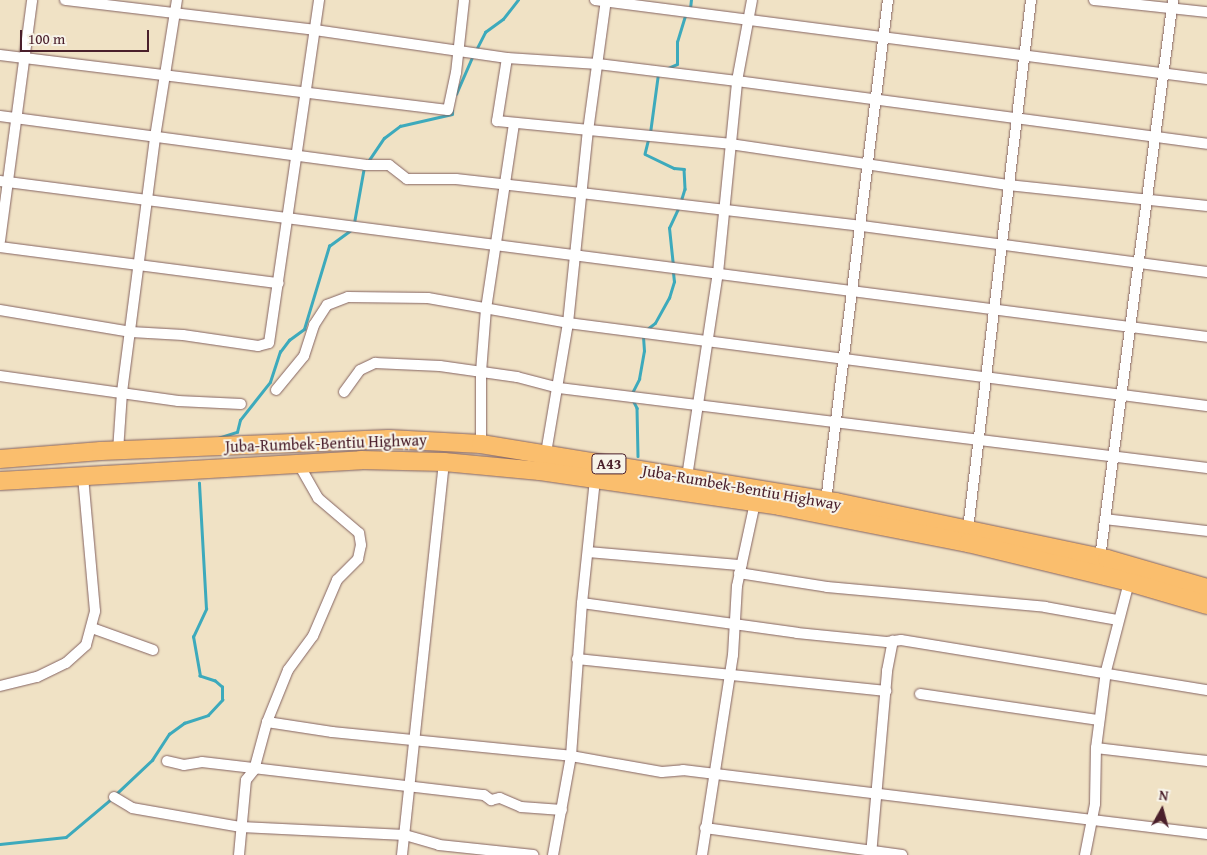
<!DOCTYPE html>
<style>
body{margin:0}
#map{position:relative;width:1207px;height:855px;overflow:hidden;background:#f0e2c5;font-family:"Gentium Book Plus",serif}
div>[style]{position:absolute}
[style*='--x']{left:calc(var(--x)*1px);top:calc(var(--y)*1px);width:calc(var(--w)*1px);rotate:calc(var(--a)*1deg)}
.stream>*{height:2.5px;margin:-1.25px;padding:0 1.25px;transform-origin:1.25px;border-radius:1.25px;background:#3daabc}
.roads{filter:drop-shadow(0 0 1px #846361) drop-shadow(0 0 1px #846361)}
.minor>*{height:10px;margin:-5px;padding:0 5px;transform-origin:5px;border-radius:5px;background:#fff}
.trunk>*{height:18px;margin:-9px;padding:0 9px;transform-origin:9px;border-radius:9px;background:#fabe6d}
span{translate:-50% -50%;white-space:nowrap;text-align:center;line-height:1.15;-webkit-text-stroke:4px #f7f3e8;paint-order:stroke}
.shield-label span{padding:1px 4px;background:#f7f3e8;border:1px solid;border-radius:4px;-webkit-text-stroke-width:0}
.shield-label{font-size:15px;color:#4a1f2b;font-weight:700}
.street-label{font-size:16px;color:#4a1f2b}
.north{position:absolute;left:1137px;top:785px;width:50px;height:50px;-webkit-text-stroke:4px #f7f3e8;paint-order:stroke;rotate:7deg;font-size:14px;font-weight:700;line-height:20px;text-align:center;color:#4a1f2b}
.north::after{content:'';display:block;margin:auto;width:18px;height:22px;background:#4a1f2b;clip-path:polygon(50% 0,100% 100%,50% 72%,0 100%)}
.scale{position:absolute;left:20px;top:30px;width:129px;height:22px;box-sizing:border-box;border:2px solid #4a1f2b;border-top:0;padding-left:6px;font-size:15px;line-height:18px;white-space:nowrap;color:#4a1f2b;-webkit-text-stroke:4px #f7f3e8;paint-order:stroke}
</style>
<div id="map">
<div class="stream">
<div style="--x:690;--y:9;--w:9;--a:-84"></div>
<div style="--x:476;--y:50;--w:20;--a:-63"></div>
<div style="--x:485;--y:32;--w:22;--a:-36"></div>
<div style="--x:503;--y:19;--w:24;--a:-52"></div>
<div style="--x:666;--y:69;--w:12;--a:-24"></div>
<div style="--x:677;--y:64;--w:22;--a:-90"></div>
<div style="--x:677;--y:42;--w:27;--a:-73"></div>
<div style="--x:456;--y:94;--w:43;--a:-66.4"></div>
<div style="--x:650;--y:133;--w:60;--a:-82.3"></div>
<div style="--x:649;--y:138;--w:16;--a:104"></div>
<div style="--x:645;--y:154;--w:32;--a:26"></div>
<div style="--x:674;--y:168;--w:10;--a:6"></div>
<div style="--x:684;--y:169;--w:20;--a:87"></div>
<div style="--x:685;--y:189;--w:14;--a:107"></div>
<div style="--x:367;--y:163;--w:30;--a:-56"></div>
<div style="--x:384;--y:138;--w:20;--a:-37"></div>
<div style="--x:400;--y:126;--w:53;--a:-13"></div>
<div style="--x:452;--y:114;--w:3;--a:-90"></div>
<div style="--x:354;--y:223;--w:57;--a:-79.9"></div>
<div style="--x:673;--y:266;--w:38;--a:-96"></div>
<div style="--x:669;--y:228;--w:23;--a:-65"></div>
<div style="--x:646;--y:330;--w:11;--a:-38"></div>
<div style="--x:655;--y:323;--w:29;--a:-61"></div>
<div style="--x:669;--y:298;--w:17;--a:-73"></div>
<div style="--x:674;--y:282;--w:10;--a:-96"></div>
<div style="--x:631;--y:395;--w:18;--a:-63"></div>
<div style="--x:639;--y:379;--w:28;--a:-80"></div>
<div style="--x:644;--y:351;--w:15;--a:-94"></div>
<div style="--x:633;--y:400;--w:9;--a:63"></div>
<div style="--x:637;--y:408;--w:48;--a:88.8"></div>
<div style="--x:218;--y:438;--w:20;--a:-18"></div>
<div style="--x:237;--y:432;--w:12;--a:-76"></div>
<div style="--x:240;--y:420;--w:48;--a:-51.7"></div>
<div style="--x:270;--y:382;--w:32;--a:-72"></div>
<div style="--x:280;--y:352;--w:15;--a:-53"></div>
<div style="--x:289;--y:340;--w:19;--a:-36"></div>
<div style="--x:304;--y:329;--w:87;--a:-73.2"></div>
<div style="--x:329;--y:246;--w:27;--a:-36"></div>
<div style="--x:115;--y:795;--w:51;--a:-43.4"></div>
<div style="--x:152;--y:760;--w:31;--a:-57"></div>
<div style="--x:169;--y:734;--w:19;--a:-36"></div>
<div style="--x:184;--y:723;--w:25;--a:-18"></div>
<div style="--x:208;--y:715;--w:21;--a:-47"></div>
<div style="--x:222;--y:700;--w:13;--a:-90"></div>
<div style="--x:222;--y:687;--w:9;--a:-139"></div>
<div style="--x:215;--y:681;--w:16;--a:-162"></div>
<div style="--x:200;--y:676;--w:40;--a:-100"></div>
<div style="--x:193;--y:637;--w:31;--a:-65"></div>
<div style="--x:206;--y:609;--w:126;--a:-93.2"></div>
<div style="--x:0;--y:844;--w:66;--a:-6.1"></div>
<div style="--x:66;--y:837;--w:59;--a:-40.2"></div>
</div>
<div class="roads">
<div class="minor">
<div style="--x:65;--y:0;--w:252;--a:6.8"></div>
<div style="--x:315;--y:30;--w:194;--a:8.3"></div>
<div style="--x:507;--y:58;--w:91;--a:3.8"></div>
<div style="--x:598;--y:64;--w:140;--a:7"></div>
<div style="--x:737;--y:81;--w:474;--a:7.6"></div>
<div style="--x:595;--y:0;--w:617;--a:7.36"></div>
<div style="--x:1094;--y:0;--w:114;--a:6.1"></div>
<div style="--x:0;--y:55;--w:451;--a:7"></div>
<div style="--x:448;--y:110;--w:38;--a:-78"></div>
<div style="--x:456;--y:73;--w:73;--a:-83.7"></div>
<div style="--x:507;--y:58;--w:64;--a:99"></div>
<div style="--x:497;--y:121;--w:234;--a:5.6"></div>
<div style="--x:730;--y:144;--w:281;--a:8.4"></div>
<div style="--x:1008;--y:185;--w:200;--a:6"></div>
<div style="--x:0;--y:116;--w:368;--a:7.6"></div>
<div style="--x:365;--y:165;--w:24;--a:0"></div>
<div style="--x:389;--y:165;--w:23;--a:38"></div>
<div style="--x:407;--y:179;--w:49;--a:0"></div>
<div style="--x:456;--y:179;--w:126;--a:6.4"></div>
<div style="--x:581;--y:193;--w:283;--a:6.7"></div>
<div style="--x:862;--y:226;--w:348;--a:7.6"></div>
<div style="--x:0;--y:181;--w:1217;--a:7.36"></div>
<div style="--x:0;--y:241;--w:243;--a:-82.4"></div>
<div style="--x:0;--y:247;--w:281;--a:7.4"></div>
<div style="--x:0;--y:310;--w:133;--a:9.5"></div>
<div style="--x:131;--y:332;--w:52;--a:3.3"></div>
<div style="--x:183;--y:335;--w:76;--a:8.3"></div>
<div style="--x:258;--y:346;--w:11;--a:-15"></div>
<div style="--x:269;--y:343;--w:347;--a:-81.7"></div>
<div style="--x:0;--y:376;--w:180;--a:8"></div>
<div style="--x:178;--y:401;--w:63;--a:2.7"></div>
<div style="--x:276;--y:390;--w:44;--a:-50.5"></div>
<div style="--x:304;--y:356;--w:33;--a:-72"></div>
<div style="--x:314;--y:325;--w:24;--a:-57"></div>
<div style="--x:327;--y:305;--w:22;--a:-21"></div>
<div style="--x:348;--y:297;--w:80;--a:0.7"></div>
<div style="--x:428;--y:298;--w:142;--a:10.1"></div>
<div style="--x:568;--y:323;--w:644;--a:7.4"></div>
<div style="--x:344;--y:392;--w:27;--a:-54"></div>
<div style="--x:360;--y:370;--w:17;--a:-25"></div>
<div style="--x:375;--y:363;--w:65;--a:2.6"></div>
<div style="--x:440;--y:366;--w:78;--a:8.1"></div>
<div style="--x:517;--y:377;--w:43;--a:14.7"></div>
<div style="--x:559;--y:388;--w:653;--a:7.04"></div>
<div style="--x:481;--y:444;--w:72;--a:-90"></div>
<div style="--x:481;--y:372;--w:63;--a:-85.5"></div>
<div style="--x:486;--y:309;--w:188;--a:-81.4"></div>
<div style="--x:118;--y:451;--w:59;--a:-86.1"></div>
<div style="--x:122;--y:392;--w:257;--a:-82.6"></div>
<div style="--x:155;--y:137;--w:139;--a:-80.9"></div>
<div style="--x:546;--y:453;--w:132;--a:-80.4"></div>
<div style="--x:568;--y:323;--w:193;--a:-84.1"></div>
<div style="--x:588;--y:131;--w:132;--a:-82.2"></div>
<div style="--x:687;--y:477;--w:206;--a:-81.4"></div>
<div style="--x:718;--y:273;--w:193;--a:-84.3"></div>
<div style="--x:737;--y:81;--w:82;--a:-79.5"></div>
<div style="--x:826;--y:501;--w:505;--a:-82.95"></div>
<div style="--x:1105;--y:519;--w:103;--a:6.7"></div>
<div style="--x:968;--y:529;--w:533;--a:-83.21"></div>
<div style="--x:588;--y:552;--w:154;--a:4.9"></div>
<div style="--x:1100;--y:558;--w:563;--a:-82.55"></div>
<div style="--x:739;--y:573;--w:89;--a:9"></div>
<div style="--x:827;--y:587;--w:219;--a:5.2"></div>
<div style="--x:1045;--y:607;--w:73;--a:10.2"></div>
<div style="--x:582;--y:603;--w:217;--a:7.9"></div>
<div style="--x:797;--y:633;--w:90;--a:5.7"></div>
<div style="--x:887;--y:642;--w:14;--a:-8"></div>
<div style="--x:901;--y:640;--w:310;--a:9.3"></div>
<div style="--x:92;--y:628;--w:65;--a:19.8"></div>
<div style="--x:577;--y:659;--w:311;--a:5.9"></div>
<div style="--x:0;--y:686;--w:38;--a:-14"></div>
<div style="--x:37;--y:677;--w:32;--a:-26"></div>
<div style="--x:66;--y:663;--w:27;--a:-42"></div>
<div style="--x:86;--y:645;--w:35;--a:-75"></div>
<div style="--x:95;--y:611;--w:136;--a:-95.1"></div>
<div style="--x:920;--y:694;--w:181;--a:8.3"></div>
<div style="--x:267;--y:722;--w:66;--a:8.7"></div>
<div style="--x:332;--y:732;--w:240;--a:5.7"></div>
<div style="--x:571;--y:756;--w:92;--a:10"></div>
<div style="--x:662;--y:772;--w:21;--a:-5"></div>
<div style="--x:683;--y:770;--w:528;--a:6.96"></div>
<div style="--x:1096;--y:748;--w:112;--a:6.7"></div>
<div style="--x:167;--y:761;--w:17;--a:13"></div>
<div style="--x:184;--y:765;--w:18;--a:-9"></div>
<div style="--x:202;--y:762;--w:284;--a:6.7"></div>
<div style="--x:484;--y:795;--w:9;--a:36"></div>
<div style="--x:491;--y:800;--w:9;--a:-13"></div>
<div style="--x:500;--y:798;--w:23;--a:23"></div>
<div style="--x:521;--y:807;--w:41;--a:4.2"></div>
<div style="--x:114;--y:797;--w:21;--a:31"></div>
<div style="--x:132;--y:808;--w:111;--a:9.9"></div>
<div style="--x:241;--y:827;--w:164;--a:2.8"></div>
<div style="--x:405;--y:835;--w:35;--a:16"></div>
<div style="--x:439;--y:845;--w:95;--a:6.1"></div>
<div style="--x:705;--y:828;--w:199;--a:7.8"></div>
<div style="--x:239;--y:855;--w:75;--a:-84.7"></div>
<div style="--x:246;--y:780;--w:13;--a:-51"></div>
<div style="--x:254;--y:770;--w:50;--a:-74.8"></div>
<div style="--x:267;--y:722;--w:56;--a:-68"></div>
<div style="--x:288;--y:670;--w:42;--a:-53.7"></div>
<div style="--x:313;--y:636;--w:61;--a:-66.8"></div>
<div style="--x:337;--y:580;--w:30;--a:-45"></div>
<div style="--x:358;--y:559;--w:14;--a:-78"></div>
<div style="--x:361;--y:545;--w:12;--a:-99"></div>
<div style="--x:359;--y:533;--w:54;--a:-139.5"></div>
<div style="--x:318;--y:498;--w:40;--a:-119.7"></div>
<div style="--x:402;--y:855;--w:395;--a:-83.9"></div>
<div style="--x:553;--y:855;--w:101;--a:-79.7"></div>
<div style="--x:571;--y:756;--w:153;--a:-85.9"></div>
<div style="--x:582;--y:603;--w:124;--a:-84"></div>
<div style="--x:702;--y:855;--w:202;--a:-81.2"></div>
<div style="--x:733;--y:655;--w:69;--a:-86.7"></div>
<div style="--x:737;--y:586;--w:85;--a:-77.8"></div>
<div style="--x:871;--y:855;--w:185;--a:-85"></div>
<div style="--x:887;--y:671;--w:31;--a:-79"></div>
<div style="--x:1085;--y:855;--w:52;--a:-78.9"></div>
<div style="--x:1095;--y:804;--w:56;--a:-89"></div>
<div style="--x:1096;--y:748;--w:78;--a:-82.6"></div>
<div style="--x:1106;--y:671;--w:92;--a:-75.5"></div>
</div>
<div class="trunk">
<div style="--x:0;--y:459;--w:101;--a:-4.5"></div>
<div style="--x:101;--y:451;--w:288;--a:-2.4"></div>
<div style="--x:389;--y:439;--w:92;--a:3.1"></div>
<div style="--x:481;--y:444;--w:360;--a:9.3"></div>
<div style="--x:836;--y:502;--w:277;--a:11.9"></div>
<div style="--x:1107;--y:559;--w:104;--a:16.2"></div>
<div style="--x:0;--y:481;--w:362;--a:-3.3"></div>
<div style="--x:361;--y:460;--w:83;--a:1.4"></div>
<div style="--x:444;--y:462;--w:96;--a:5.4"></div>
<div style="--x:540;--y:471;--w:242;--a:8.3"></div>
<div style="--x:779;--y:506;--w:193;--a:11.1"></div>
<div style="--x:968;--y:543;--w:166;--a:13.6"></div>
<div style="--x:1129;--y:582;--w:81;--a:16.4"></div>
</div>
</div>
<div class="shield-label">
<span style="left:609px;top:464px">A43</span>
</div>
<div class="street-label">
<span style="left:326px;top:443px;rotate:-2deg">Juba-Rumbek-Bentiu Highway</span>
<span style="left:742px;top:487px;rotate:10deg">Juba-Rumbek-Bentiu Highway</span>
</div>
<div class="north">N</div>
<div class="scale">100 m</div>
</div>
